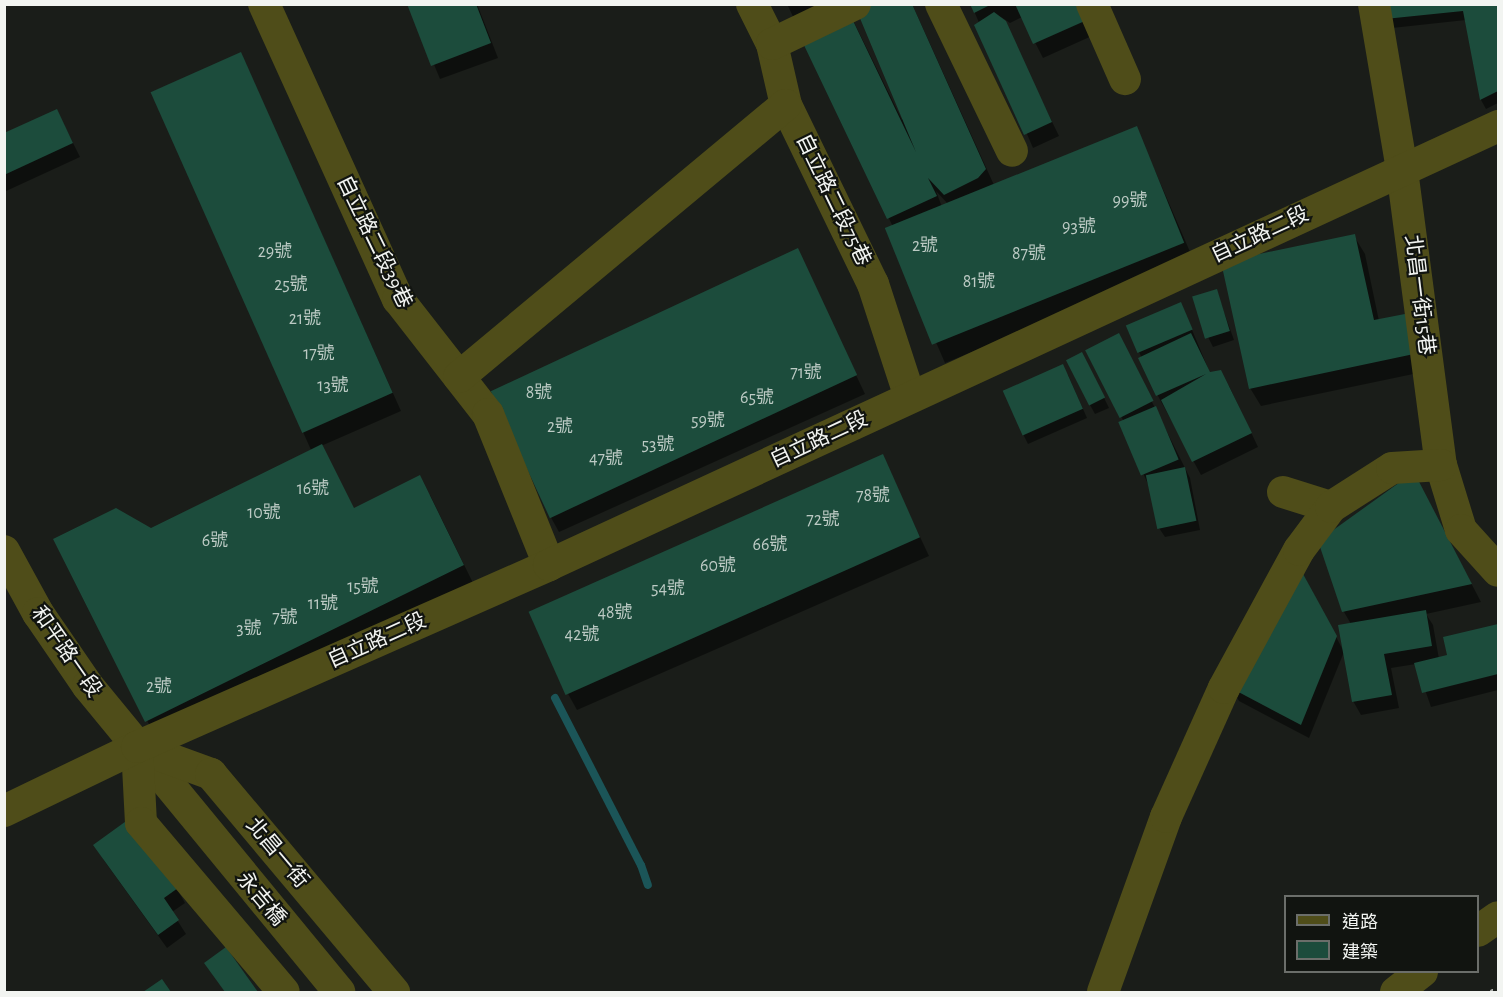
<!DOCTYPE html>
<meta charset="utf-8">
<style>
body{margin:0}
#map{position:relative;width:1503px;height:997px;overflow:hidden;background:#1a1d19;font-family:"Alegreya Sans","Noto Sans TC",sans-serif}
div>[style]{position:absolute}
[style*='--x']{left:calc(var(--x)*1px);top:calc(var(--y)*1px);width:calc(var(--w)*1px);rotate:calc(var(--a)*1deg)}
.shadow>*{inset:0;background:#0007}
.stream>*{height:8px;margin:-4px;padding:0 4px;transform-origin:4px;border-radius:4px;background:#1b5558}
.building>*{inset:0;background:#1c4c3c;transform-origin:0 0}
.street>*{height:32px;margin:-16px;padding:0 16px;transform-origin:16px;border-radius:16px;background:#4f4d19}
.rail>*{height:4.5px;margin-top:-2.25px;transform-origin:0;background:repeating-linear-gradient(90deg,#a9aba8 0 3px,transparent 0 9px)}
span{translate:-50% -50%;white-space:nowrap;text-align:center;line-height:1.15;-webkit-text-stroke:4.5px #111410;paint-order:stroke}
.number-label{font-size:18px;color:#bccac4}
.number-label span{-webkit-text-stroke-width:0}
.street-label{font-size:21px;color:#f2f4f1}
.frame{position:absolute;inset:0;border:6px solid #f2f4f1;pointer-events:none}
.legend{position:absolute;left:1284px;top:895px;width:195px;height:78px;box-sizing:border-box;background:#111410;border:2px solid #6b6e6a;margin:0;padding:8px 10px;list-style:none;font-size:18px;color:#f2f4f1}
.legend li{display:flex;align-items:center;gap:12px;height:30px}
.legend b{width:30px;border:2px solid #6b6e6a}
</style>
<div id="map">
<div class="shadow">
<div style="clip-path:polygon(409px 4px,477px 4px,498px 58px,440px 79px)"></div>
<div style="clip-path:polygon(evenodd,787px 4px,845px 4px,902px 120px,912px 4px,994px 185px,1136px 127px,1194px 261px,945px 363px,887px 230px,893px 227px,787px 4px,936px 191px,948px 204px,942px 207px,936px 191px)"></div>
<div style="clip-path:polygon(971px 4px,1080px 4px,1094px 35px,1043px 58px,1022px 17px,1010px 23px,1001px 17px,1059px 136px,1033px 148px)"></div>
<div style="clip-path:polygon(1385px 4px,1498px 4px,1498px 103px,1486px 109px,1481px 100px,1466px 20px,1392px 28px)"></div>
<div style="clip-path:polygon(241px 54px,401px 411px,321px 446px,354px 509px,430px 495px,473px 583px,157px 740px,55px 540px,151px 529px,311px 450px,152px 92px)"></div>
<div style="clip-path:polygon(57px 111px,80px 157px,4px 192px,4px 135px)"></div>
<div style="clip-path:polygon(1354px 236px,1365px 254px,1379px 321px,1410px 315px,1423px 372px,1261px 406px,1250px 388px)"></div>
<div style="clip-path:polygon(797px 250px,865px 394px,559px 532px,549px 514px)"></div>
<div style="clip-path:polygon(1216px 290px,1234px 340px,1213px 347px,1208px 337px)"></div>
<div style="clip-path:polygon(1185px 313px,1210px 373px,1229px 386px,1258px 447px,1201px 475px,1158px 396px,1128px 326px)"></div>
<div style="clip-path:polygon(1123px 344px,1190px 478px,1200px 530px,1165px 537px,1159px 528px,1148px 484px,1120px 423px,1124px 422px,1087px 350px)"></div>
<div style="clip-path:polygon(1087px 363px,1109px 408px,1095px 414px,1090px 405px)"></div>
<div style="clip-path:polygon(1068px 375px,1087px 418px,1028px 444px,1023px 434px)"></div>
<div style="clip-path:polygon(882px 456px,929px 556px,577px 710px,567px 692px)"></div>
<div style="clip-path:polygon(1424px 493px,1481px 602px,1426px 614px,1433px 625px,1439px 659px,1449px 657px,1444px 638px,1498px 625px,1498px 690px,1431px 707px,1416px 664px,1391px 668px,1399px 708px,1361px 715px,1353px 701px,1351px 624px,1344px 612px)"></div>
<div style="clip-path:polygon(1304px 576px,1344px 652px,1309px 738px,1239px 701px,1231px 687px)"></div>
<div style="clip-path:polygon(103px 859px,177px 889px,185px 903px,172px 912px,186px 934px,167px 948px)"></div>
</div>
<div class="stream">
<div style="--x:555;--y:698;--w:188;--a:62.8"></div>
<div style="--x:641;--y:865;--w:21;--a:71"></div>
</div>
<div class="building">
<div style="clip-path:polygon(407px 4px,476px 4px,491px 43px,431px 66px)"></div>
<div style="clip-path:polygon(845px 4px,916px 152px,854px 4px,912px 4px,986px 169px,978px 178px,944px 195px,928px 178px,937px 196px,887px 219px,791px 18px)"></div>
<div style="clip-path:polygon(970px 4px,992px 4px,974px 13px)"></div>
<div style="clip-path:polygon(1015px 4px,1080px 4px,1087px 20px,1033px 44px)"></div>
<div style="clip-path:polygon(1384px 4px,1498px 4px,1498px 91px,1480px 100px,1463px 11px,1385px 19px)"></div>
<div style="clip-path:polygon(994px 12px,1006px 21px,1052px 122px,1024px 135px,974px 25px)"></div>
<div style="left:241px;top:52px;width:373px;height:99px;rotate:66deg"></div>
<div style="clip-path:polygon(57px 109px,73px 143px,4px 175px,4px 133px)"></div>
<div style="left:1137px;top:126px;width:126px;height:272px;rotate:68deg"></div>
<div style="clip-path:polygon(1355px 234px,1374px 320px,1410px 313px,1414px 354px,1249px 389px,1221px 262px)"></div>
<div style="left:798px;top:248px;width:140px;height:339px;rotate:65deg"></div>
<div style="left:1217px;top:289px;width:44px;height:26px;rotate:73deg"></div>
<div style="left:1181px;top:302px;width:30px;height:60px;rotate:67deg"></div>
<div style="left:1119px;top:333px;width:76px;height:38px;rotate:63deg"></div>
<div style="clip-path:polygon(1191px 333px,1210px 372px,1221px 370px,1252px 433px,1192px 462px,1161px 400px,1206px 374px,1156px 396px,1138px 358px)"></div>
<div style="left:1082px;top:352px;width:51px;height:18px;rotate:63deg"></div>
<div style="left:1063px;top:364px;width:49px;height:66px;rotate:66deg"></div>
<div style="left:1156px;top:406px;width:58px;height:41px;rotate:67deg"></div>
<div style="clip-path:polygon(322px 444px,354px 508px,420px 475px,464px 565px,145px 722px,53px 539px,116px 508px,151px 528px)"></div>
<div style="left:883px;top:454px;width:91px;height:388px;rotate:66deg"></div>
<div style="left:1185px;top:467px;width:55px;height:40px;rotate:78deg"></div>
<div style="clip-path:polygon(1414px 472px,1472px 584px,1342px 612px,1318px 541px)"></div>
<div style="clip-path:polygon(1296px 561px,1337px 636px,1301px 725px,1229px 687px)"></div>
<div style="clip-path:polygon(1426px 610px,1432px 646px,1384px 654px,1392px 695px,1352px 702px,1338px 625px)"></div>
<div style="clip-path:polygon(1498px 624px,1498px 674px,1422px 693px,1414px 663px,1447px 655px,1443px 637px)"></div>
<div style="clip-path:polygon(129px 819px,178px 888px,164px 898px,179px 920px,158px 935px,93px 845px)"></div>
<div style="clip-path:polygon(226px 947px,258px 992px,225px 992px,204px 963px)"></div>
<div style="clip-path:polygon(162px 979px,171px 992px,143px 992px)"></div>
</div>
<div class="street">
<div style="--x:264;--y:4;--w:324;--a:65.6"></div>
<div style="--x:398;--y:299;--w:146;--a:52"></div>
<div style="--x:488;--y:414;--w:163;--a:68"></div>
<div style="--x:752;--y:4;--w:45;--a:63.4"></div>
<div style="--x:772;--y:44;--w:63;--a:77.1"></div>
<div style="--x:786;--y:105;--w:199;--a:64.1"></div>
<div style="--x:873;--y:284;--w:119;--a:71.9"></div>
<div style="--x:941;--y:4;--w:163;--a:64.2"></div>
<div style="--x:1092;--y:4;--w:82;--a:66.3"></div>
<div style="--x:1374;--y:4;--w:168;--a:80.4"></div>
<div style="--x:1402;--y:170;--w:298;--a:82.5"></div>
<div style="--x:1441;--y:465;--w:68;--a:72.9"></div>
<div style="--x:1461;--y:530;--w:55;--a:47.9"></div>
<div style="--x:772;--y:44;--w:92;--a:-25.7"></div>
<div style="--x:459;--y:377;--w:425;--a:-39.8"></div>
<div style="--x:1283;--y:492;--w:50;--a:17.4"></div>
<div style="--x:4;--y:551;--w:71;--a:61.3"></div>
<div style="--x:38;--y:613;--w:88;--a:55.6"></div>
<div style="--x:88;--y:686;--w:396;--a:50.6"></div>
<div style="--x:137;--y:747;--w:79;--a:20"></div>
<div style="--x:211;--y:774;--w:285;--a:50"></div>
<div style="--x:137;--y:747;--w:76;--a:87"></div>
<div style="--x:141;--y:823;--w:221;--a:49.8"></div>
<div style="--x:4;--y:811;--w:148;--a:-25.7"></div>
<div style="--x:137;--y:747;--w:450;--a:-23.8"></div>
<div style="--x:549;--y:565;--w:1046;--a:-24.82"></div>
<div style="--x:1478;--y:931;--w:24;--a:-35"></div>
<div style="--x:1103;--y:992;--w:186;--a:-70.2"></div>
<div style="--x:1166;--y:817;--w:141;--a:-65.8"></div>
<div style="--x:1224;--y:688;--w:157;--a:-61.5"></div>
<div style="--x:1299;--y:550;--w:54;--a:-53.3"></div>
<div style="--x:1331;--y:507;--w:72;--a:-32.6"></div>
<div style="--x:1392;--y:468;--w:49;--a:-3.5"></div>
<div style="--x:1396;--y:992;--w:33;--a:-38"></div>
</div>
<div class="rail">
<div style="--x:1491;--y:992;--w:8;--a:-30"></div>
</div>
<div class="number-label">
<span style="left:1130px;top:201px">99號</span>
<span style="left:1079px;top:227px">93號</span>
<span style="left:925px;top:246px">2號</span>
<span style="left:275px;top:252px">29號</span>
<span style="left:1029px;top:254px">87號</span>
<span style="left:979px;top:282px">81號</span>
<span style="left:291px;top:285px">25號</span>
<span style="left:305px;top:319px">21號</span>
<span style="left:319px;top:354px">17號</span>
<span style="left:806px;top:373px">71號</span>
<span style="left:333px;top:386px">13號</span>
<span style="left:539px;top:393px">8號</span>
<span style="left:757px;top:398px">65號</span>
<span style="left:708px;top:421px">59號</span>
<span style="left:560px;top:427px">2號</span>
<span style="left:658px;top:445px">53號</span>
<span style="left:606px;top:459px">47號</span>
<span style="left:313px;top:489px">16號</span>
<span style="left:873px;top:496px">78號</span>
<span style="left:264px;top:513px">10號</span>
<span style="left:823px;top:520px">72號</span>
<span style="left:215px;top:541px">6號</span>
<span style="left:770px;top:545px">66號</span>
<span style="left:718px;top:566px">60號</span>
<span style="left:363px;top:587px">15號</span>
<span style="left:668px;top:589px">54號</span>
<span style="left:323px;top:604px">11號</span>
<span style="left:615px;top:613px">48號</span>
<span style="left:285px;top:618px">7號</span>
<span style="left:249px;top:629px">3號</span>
<span style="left:582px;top:635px">42號</span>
<span style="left:159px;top:687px">2號</span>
</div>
<div class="street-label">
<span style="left:833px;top:200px;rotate:64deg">自立路二段75巷</span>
<span style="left:1260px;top:235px;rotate:-25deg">自立路二段</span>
<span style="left:374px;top:242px;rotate:64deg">自立路二段39巷</span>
<span style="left:1419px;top:295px;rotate:83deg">北昌一街15巷</span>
<span style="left:819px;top:440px;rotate:-25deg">自立路二段</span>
<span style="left:377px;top:641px;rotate:-24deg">自立路二段</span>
<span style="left:66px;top:652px;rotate:55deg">和平路一段</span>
<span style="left:277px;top:853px;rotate:50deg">北昌一街</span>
<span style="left:261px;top:899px;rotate:50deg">永吉橋</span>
</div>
<div class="frame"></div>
<ul class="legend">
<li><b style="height:8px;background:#4f4d19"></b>道路</li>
<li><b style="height:16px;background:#1c4c3c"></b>建築</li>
</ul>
</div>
